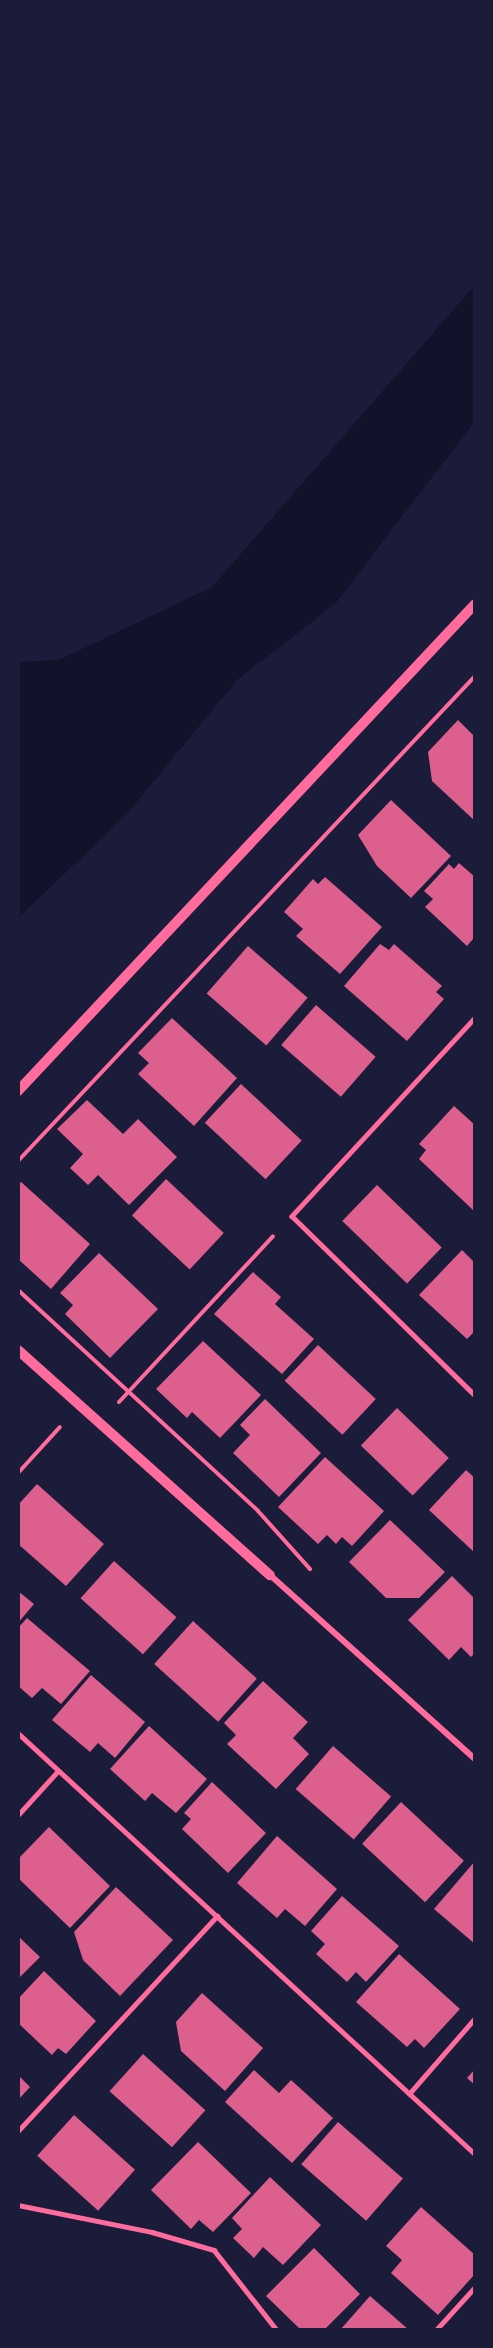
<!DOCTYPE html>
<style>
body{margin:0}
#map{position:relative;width:493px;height:2348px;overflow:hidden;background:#1b1b3a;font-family:"Public Sans",sans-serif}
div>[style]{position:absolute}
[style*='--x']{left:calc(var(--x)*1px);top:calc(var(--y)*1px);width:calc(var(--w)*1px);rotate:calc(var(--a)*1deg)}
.water>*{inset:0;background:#12122b}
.building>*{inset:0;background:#dd5f8e;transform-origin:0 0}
.path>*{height:4px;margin:-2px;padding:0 2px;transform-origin:2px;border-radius:2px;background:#ff6b9d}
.service>*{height:4.5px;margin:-2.25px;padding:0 2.25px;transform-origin:2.25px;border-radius:2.25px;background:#ff6b9d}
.minor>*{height:6px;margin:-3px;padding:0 3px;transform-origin:3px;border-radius:3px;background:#ff6b9d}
.tertiary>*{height:10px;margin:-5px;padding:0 5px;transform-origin:5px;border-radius:5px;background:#ff6b9d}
span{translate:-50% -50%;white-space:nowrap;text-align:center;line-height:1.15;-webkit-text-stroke:4.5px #1b1b3a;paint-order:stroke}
.frame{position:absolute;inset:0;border:20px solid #1b1b3a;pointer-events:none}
</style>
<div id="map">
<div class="water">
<div style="clip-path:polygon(475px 285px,475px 421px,335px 604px,237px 680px,127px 814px,18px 918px,18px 662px,59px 660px,212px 587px)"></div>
</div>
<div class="building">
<div style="clip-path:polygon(458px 720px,475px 737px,475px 821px,432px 781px,428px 752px)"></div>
<div style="clip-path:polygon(391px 800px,451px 856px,411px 898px,377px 866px,358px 835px)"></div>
<div style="clip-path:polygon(459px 863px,475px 877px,475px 941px,473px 939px,467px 946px,425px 907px,433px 899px,424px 891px,449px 864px,454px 869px)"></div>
<div style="clip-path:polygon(325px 877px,382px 927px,340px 974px,296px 936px,303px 929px,284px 912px,313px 879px,318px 884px)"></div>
<div style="clip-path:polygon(380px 944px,389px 950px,394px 944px,442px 986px,436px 992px,444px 999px,407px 1041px,344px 986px)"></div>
<div style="left:248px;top:946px;width:79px;height:63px;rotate:41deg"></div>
<div style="left:316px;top:1005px;width:79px;height:53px;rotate:41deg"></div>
<div style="clip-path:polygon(172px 1018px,237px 1078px,194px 1126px,138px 1074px,149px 1063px,138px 1053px)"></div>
<div style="left:241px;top:1084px;width:83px;height:53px;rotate:43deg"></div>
<div style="clip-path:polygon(87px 1100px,123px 1134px,138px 1119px,177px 1157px,129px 1205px,98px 1175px,88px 1185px,70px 1168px,83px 1154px,57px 1129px)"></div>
<div style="clip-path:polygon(454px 1106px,475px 1125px,473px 1210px,419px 1159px,426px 1150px,419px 1144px)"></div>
<div style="left:166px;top:1179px;width:79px;height:50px;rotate:43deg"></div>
<div style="clip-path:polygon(21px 1182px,90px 1244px,51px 1289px,18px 1259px,18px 1185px)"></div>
<div style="left:377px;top:1185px;width:90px;height:50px;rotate:44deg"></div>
<div style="clip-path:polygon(462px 1250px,475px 1263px,475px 1331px,467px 1339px,419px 1295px)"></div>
<div style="clip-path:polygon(99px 1253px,158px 1309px,110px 1358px,65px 1314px,73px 1305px,60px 1293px)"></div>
<div style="clip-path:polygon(253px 1272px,281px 1297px,275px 1304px,314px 1339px,282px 1374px,214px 1314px)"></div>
<div style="clip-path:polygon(203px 1341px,261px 1395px,220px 1438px,192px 1412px,187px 1418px,156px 1389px)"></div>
<div style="left:318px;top:1345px;width:79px;height:49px;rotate:43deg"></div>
<div style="clip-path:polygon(265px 1399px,321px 1453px,279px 1497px,233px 1453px,250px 1435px,240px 1425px)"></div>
<div style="left:397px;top:1408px;width:72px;height:52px;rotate:44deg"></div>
<div style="clip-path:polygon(325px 1457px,384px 1511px,352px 1546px,342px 1537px,336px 1544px,327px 1535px,318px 1544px,278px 1507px)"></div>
<div style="clip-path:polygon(466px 1470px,475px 1478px,475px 1553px,429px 1510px)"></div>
<div style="clip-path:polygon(37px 1484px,104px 1544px,66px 1586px,18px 1544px,18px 1505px)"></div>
<div style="clip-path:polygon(390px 1520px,445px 1572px,419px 1598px,386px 1598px,349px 1562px)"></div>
<div style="left:114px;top:1561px;width:84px;height:50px;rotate:42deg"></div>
<div style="clip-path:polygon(452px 1576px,475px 1599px,475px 1653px,471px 1657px,461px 1647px,449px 1660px,408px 1620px)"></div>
<div style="clip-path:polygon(18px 1591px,34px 1604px,18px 1623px)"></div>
<div style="clip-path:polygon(27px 1618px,90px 1671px,61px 1704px,42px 1688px,32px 1698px,18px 1686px,18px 1628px)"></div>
<div style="left:193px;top:1621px;width:86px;height:58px;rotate:42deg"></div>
<div style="clip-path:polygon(91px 1675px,145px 1722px,115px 1758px,98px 1743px,90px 1752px,52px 1720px)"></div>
<div style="clip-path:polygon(263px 1681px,308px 1722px,293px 1738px,309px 1754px,276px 1789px,227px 1744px,236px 1735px,224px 1723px)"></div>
<div style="clip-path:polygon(149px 1726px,207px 1779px,176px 1813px,152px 1793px,145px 1801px,110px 1769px)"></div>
<div style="left:333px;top:1746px;width:77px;height:57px;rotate:41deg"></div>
<div style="clip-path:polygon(212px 1782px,266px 1833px,228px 1873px,182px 1829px,191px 1819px,184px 1813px)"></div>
<div style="left:401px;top:1802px;width:86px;height:57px;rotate:43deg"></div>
<div style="clip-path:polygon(49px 1827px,110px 1886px,70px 1928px,18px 1878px,18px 1859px)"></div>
<div style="clip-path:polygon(277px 1836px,337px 1889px,305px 1926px,285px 1909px,277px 1918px,237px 1883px)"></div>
<div style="clip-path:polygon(475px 1861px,475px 1944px,434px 1909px)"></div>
<div style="clip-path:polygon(116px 1887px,173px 1940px,120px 1996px,83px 1960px,74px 1932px)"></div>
<div style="clip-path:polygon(342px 1896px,399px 1946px,366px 1982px,356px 1972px,347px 1982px,316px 1954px,325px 1944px,311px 1931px)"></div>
<div style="clip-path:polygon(18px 1936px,40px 1957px,18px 1979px)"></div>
<div style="clip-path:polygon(399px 1954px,460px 2009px,424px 2048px,415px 2039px,407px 2047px,356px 2002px)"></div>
<div style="clip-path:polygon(44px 1971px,96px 2021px,66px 2054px,58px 2048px,52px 2055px,18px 2023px,18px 1999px)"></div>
<div style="clip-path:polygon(202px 1993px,263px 2048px,225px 2091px,181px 2051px,176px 2022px)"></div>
<div style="left:143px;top:2054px;width:84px;height:50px;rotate:42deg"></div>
<div style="clip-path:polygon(475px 2069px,475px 2085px,467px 2078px)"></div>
<div style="clip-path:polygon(254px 2070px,279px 2093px,291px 2080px,333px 2118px,292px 2163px,225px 2102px)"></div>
<div style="clip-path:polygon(18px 2075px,30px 2087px,18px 2100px)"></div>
<div style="left:74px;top:2115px;width:82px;height:55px;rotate:42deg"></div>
<div style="left:338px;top:2122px;width:86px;height:56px;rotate:41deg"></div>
<div style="clip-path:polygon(198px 2142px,251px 2193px,213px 2232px,199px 2220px,191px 2229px,151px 2190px)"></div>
<div style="clip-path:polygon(270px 2177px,321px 2225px,283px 2265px,263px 2247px,254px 2258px,233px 2238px,242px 2229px,232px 2218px)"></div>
<div style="clip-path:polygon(421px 2207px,475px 2255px,475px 2274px,438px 2315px,391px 2273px,402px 2260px,386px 2246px)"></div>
<div style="clip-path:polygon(314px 2248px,360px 2294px,324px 2330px,301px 2330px,266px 2296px)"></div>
<div style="clip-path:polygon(370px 2296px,409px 2330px,340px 2330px)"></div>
</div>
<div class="path">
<div style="--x:18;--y:1161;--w:666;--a:-46.7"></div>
<div style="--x:18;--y:1290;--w:326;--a:42.6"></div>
<div style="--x:258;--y:1511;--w:78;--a:48.1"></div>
<div style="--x:119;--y:1402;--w:226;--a:-47.1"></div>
<div style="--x:18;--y:1473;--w:62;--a:-47.6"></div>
</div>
<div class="service">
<div style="--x:475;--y:1018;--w:270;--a:132.7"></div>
<div style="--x:292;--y:1216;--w:256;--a:44.4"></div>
<div style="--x:18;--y:1733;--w:621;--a:42.65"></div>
<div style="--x:18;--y:1815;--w:58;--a:-47.8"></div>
<div style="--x:409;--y:2094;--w:101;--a:-49"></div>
<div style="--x:18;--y:2131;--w:293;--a:-47.2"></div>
<div style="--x:18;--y:2205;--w:137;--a:11.4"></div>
<div style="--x:152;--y:2232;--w:65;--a:16.2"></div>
<div style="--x:214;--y:2250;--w:102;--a:51.8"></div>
<div style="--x:436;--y:2330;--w:58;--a:-47.8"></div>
</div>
<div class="minor">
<div style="--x:270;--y:1575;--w:275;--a:41.9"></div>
</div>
<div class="tertiary">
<div style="--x:18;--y:1091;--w:668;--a:-46.82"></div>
<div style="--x:18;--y:1350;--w:338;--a:41.8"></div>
</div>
<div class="frame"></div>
</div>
